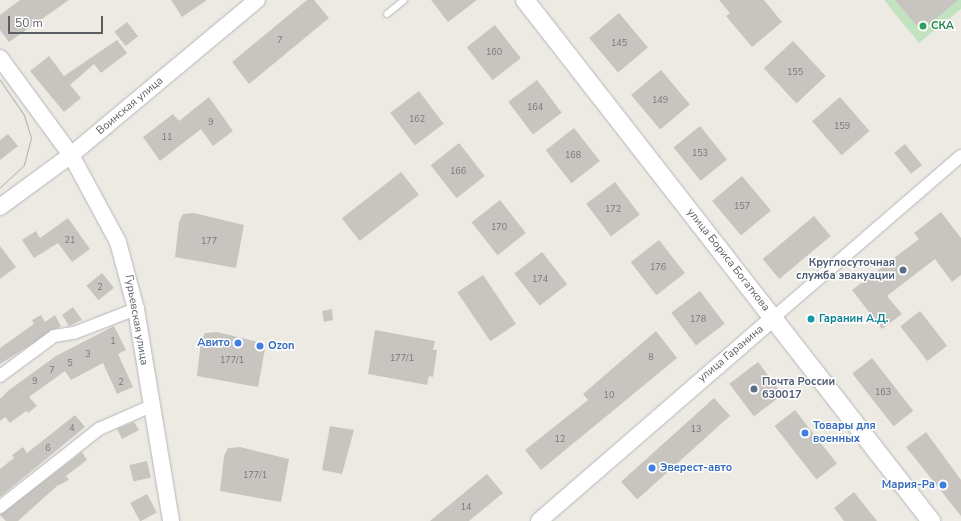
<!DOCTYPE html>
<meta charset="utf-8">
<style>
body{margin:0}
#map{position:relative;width:961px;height:521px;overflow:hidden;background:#edeae3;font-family:"Nunito Sans",sans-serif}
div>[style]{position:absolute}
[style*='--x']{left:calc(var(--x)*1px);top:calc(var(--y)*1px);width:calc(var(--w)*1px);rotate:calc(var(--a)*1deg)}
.green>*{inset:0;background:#c2e3c0}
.building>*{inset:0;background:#c8c5c0;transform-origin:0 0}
.roads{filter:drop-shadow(0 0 1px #b3b6b9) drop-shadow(0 0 1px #b3b6b9)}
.service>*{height:6px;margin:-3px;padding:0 3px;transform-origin:3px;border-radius:3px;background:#fff}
.minor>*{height:12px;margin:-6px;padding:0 6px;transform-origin:6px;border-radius:6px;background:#fff}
.tertiary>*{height:16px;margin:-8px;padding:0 8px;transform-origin:8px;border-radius:8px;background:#fff}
.secondary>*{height:18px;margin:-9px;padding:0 9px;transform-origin:9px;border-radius:9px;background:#fff}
.tram>*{height:1px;margin:-0.5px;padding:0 0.5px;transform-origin:0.5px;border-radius:0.5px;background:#b1b2b3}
.dots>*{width:11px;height:11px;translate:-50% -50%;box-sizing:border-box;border:2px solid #fff;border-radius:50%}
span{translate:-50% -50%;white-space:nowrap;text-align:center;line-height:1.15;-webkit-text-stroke:3px #fff;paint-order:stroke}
.number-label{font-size:9px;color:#76787a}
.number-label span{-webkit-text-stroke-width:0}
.leisure-label{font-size:11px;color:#27864d;font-weight:700}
.left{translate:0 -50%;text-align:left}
.street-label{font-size:11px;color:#5b5f63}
.service-label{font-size:11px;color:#4e5e75;font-weight:700}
.right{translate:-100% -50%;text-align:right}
.culture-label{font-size:11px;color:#0d838f;font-weight:700}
.shop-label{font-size:11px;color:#366cbe;font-weight:700}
.scale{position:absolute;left:8px;top:16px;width:95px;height:18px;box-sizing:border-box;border:2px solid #5b5f63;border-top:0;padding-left:5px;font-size:12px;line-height:14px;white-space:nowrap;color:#5b5f63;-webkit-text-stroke:3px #fff;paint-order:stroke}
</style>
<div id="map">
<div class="green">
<div style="clip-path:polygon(884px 0,961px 0,961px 9px,919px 43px)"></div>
</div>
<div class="building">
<div style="clip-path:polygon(20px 0,69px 0,9px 42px,0 30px,0 15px)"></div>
<div style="clip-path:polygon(171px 0,207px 0,182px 17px)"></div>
<div style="clip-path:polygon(307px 0,314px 0,329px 18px,249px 84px,232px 62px)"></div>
<div style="clip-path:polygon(431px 0,477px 0,448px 22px)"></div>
<div style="clip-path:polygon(719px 0,764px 0,782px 22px,752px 47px,726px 16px,730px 13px)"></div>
<div style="clip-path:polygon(895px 0,958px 0,921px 31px)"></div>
<div style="left:619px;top:13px;width:45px;height:39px;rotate:50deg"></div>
<div style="left:127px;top:22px;width:18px;height:16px;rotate:52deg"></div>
<div style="left:495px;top:25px;width:42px;height:36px;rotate:52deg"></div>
<div style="clip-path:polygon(117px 40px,127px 53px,101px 73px,94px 64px,70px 85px,81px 98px,64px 112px,30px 71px,49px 56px,64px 76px)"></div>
<div style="left:793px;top:41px;width:48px;height:40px;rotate:47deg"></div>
<div style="left:661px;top:70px;width:45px;height:39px;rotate:50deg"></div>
<div style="left:537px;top:80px;width:41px;height:36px;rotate:53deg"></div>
<div style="left:419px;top:91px;width:41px;height:36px;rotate:53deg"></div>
<div style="clip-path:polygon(209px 97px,233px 131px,213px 146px,201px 129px,160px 161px,143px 137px,173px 114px,179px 121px)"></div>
<div style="left:840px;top:97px;width:45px;height:37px;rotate:49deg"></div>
<div style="left:700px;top:126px;width:43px;height:34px;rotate:51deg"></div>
<div style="left:574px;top:128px;width:42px;height:36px;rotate:52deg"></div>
<div style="clip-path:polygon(8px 134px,18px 146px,0 160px,0 140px)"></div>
<div style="left:459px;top:143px;width:42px;height:36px;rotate:52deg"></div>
<div style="left:905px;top:144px;width:27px;height:14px;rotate:51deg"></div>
<div style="left:401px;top:172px;width:29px;height:75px;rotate:52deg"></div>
<div style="left:742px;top:176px;width:45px;height:39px;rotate:50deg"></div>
<div style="left:615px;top:182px;width:41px;height:36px;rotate:53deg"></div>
<div style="left:500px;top:200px;width:42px;height:36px;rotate:52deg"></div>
<div style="clip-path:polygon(941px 212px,961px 238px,961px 275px,952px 282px,935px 259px,887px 296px,902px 314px,882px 329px,852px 290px,919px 239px,914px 233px)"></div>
<div style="clip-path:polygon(194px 213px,244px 225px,236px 268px,175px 257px,179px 222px,183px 214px)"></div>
<div style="left:814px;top:216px;width:26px;height:67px;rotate:50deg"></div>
<div style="clip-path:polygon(68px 218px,90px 249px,72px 262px,58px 243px,34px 258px,22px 240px,36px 231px,40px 238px)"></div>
<div style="left:659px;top:240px;width:42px;height:36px;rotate:52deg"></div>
<div style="clip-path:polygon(0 246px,16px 267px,0 279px)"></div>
<div style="left:542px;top:252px;width:41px;height:35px;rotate:52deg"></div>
<div style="left:102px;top:273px;width:19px;height:20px;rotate:51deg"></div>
<div style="left:483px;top:275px;width:59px;height:31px;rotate:56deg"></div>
<div style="left:700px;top:291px;width:41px;height:36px;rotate:53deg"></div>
<div style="clip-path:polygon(73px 307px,82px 320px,69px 326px,62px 315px)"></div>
<div style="clip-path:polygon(332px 309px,333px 320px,324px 322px,322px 311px)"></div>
<div style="left:920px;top:311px;width:44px;height:25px;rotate:52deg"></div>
<div style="clip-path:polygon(41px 315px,45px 322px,55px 315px,61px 326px,0 364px,0 348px,34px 324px,32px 320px)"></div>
<div style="clip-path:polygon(114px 326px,126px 350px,118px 354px,133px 387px,117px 394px,103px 363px,71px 380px,65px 371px,29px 397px,37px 406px,28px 413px,26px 411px,10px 423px,5px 417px,0 421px,0 399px,9px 390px,56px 356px)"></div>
<div style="clip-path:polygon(375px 330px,435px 341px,433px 350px,437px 350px,433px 377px,429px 376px,427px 385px,368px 374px)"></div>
<div style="clip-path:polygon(656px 331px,677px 358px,541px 470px,525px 450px,588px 400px,583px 394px)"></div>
<div style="clip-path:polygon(217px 332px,266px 344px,258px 387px,197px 376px,201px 341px,205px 333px)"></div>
<div style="left:872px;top:358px;width:67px;height:25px;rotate:52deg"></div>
<div style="left:758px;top:362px;width:41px;height:36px;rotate:53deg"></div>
<div style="left:714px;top:398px;width:24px;height:125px;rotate:48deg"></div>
<div style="left:795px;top:410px;width:68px;height:26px;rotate:52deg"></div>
<div style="clip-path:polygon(75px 415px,85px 427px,0 497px,0 469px,14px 458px,12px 455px,23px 447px,27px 453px)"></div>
<div style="clip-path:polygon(134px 422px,139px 430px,122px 439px,117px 429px)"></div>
<div style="clip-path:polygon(330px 426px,354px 430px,342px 474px,322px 470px)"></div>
<div style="clip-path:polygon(926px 432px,961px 480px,961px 516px,906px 447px)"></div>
<div style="clip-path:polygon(240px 447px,289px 459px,281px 502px,220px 491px,224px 456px,228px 448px)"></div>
<div style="clip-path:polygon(82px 452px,87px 460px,66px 476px,69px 480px,57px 486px,18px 521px,6px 521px,0 515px)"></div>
<div style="left:147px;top:461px;width:17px;height:18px;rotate:77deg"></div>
<div style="clip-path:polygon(487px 474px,503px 493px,469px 521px,430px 521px)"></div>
<div style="clip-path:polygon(854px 492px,877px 521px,844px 521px,834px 508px)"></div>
<div style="left:147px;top:494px;width:21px;height:19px;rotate:62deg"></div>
</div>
<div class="roads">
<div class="service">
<div style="--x:387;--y:14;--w:22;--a:-39"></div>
</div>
<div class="minor">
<div style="--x:773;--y:318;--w:248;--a:-40.8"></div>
<div style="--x:0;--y:376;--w:67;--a:-36.5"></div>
<div style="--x:54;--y:336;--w:20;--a:-9"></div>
<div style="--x:74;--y:333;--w:66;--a:-21.2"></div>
<div style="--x:0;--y:507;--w:126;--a:-38.2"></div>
<div style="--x:99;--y:429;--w:57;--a:-23.9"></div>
</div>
<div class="tertiary">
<div style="--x:0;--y:58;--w:120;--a:53.8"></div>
<div style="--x:71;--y:155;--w:99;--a:61.6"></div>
<div style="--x:118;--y:242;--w:69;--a:75"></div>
<div style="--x:136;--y:309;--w:215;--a:80.6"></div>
<div style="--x:0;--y:207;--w:88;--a:-36.2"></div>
<div style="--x:71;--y:155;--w:242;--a:-39.8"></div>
<div style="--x:539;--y:521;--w:310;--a:-40.9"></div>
</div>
<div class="secondary">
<div style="--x:525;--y:0;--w:661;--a:52.07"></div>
</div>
</div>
<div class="tram">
<div style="--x:0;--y:80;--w:42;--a:55.6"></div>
<div style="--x:24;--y:115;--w:24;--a:73"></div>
<div style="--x:31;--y:138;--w:28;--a:105"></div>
<div style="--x:24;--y:165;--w:33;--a:137"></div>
</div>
<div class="dots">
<div style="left:923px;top:26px;background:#2e9e5b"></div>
<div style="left:903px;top:270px;background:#5c6f8a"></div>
<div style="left:811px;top:319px;background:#0f9aa8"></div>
<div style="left:238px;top:343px;background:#3f7fe0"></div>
<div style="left:260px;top:346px;background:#3f7fe0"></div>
<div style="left:754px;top:389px;background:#5c6f8a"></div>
<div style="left:805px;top:433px;background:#3f7fe0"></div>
<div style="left:652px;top:468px;background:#3f7fe0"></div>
<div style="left:943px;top:485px;background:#3f7fe0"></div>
</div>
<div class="number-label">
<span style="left:280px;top:40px">7</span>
<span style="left:619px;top:43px">145</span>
<span style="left:494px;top:52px">160</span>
<span style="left:795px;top:72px">155</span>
<span style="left:660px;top:100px">149</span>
<span style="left:535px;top:107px">164</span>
<span style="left:417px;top:119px">162</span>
<span style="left:211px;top:122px">9</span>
<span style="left:842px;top:126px">159</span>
<span style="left:167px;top:137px">11</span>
<span style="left:700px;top:153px">153</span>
<span style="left:573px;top:155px">168</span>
<span style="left:458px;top:171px">166</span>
<span style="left:742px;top:206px">157</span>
<span style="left:613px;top:209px">172</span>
<span style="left:499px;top:227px">170</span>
<span style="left:70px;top:240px">21</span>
<span style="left:209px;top:241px">177</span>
<span style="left:658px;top:267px">176</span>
<span style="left:540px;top:279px">174</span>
<span style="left:100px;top:287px">2</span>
<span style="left:698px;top:319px">178</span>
<span style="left:113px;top:341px">1</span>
<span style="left:88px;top:354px">3</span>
<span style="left:651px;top:357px">8</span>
<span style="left:402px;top:358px">177/1</span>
<span style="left:232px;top:360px">177/1</span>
<span style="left:70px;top:363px">5</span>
<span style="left:52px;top:370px">7</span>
<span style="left:35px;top:381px">9</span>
<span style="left:121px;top:382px">2</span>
<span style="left:883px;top:392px">163</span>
<span style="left:609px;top:395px">10</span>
<span style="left:72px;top:428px">4</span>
<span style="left:696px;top:429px">13</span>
<span style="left:560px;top:439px">12</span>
<span style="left:48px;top:448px">6</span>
<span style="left:255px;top:475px">177/1</span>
<span style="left:466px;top:507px">14</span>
</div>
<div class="leisure-label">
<span class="left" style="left:931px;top:26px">СКА</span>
</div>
<div class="street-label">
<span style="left:130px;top:106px;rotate:-40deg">Воинская улица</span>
<span style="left:728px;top:260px;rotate:52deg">улица Бориса Богаткова</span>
<span style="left:136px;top:320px;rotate:80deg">Гурьевская улица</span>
<span style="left:731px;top:354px;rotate:-40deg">улица Гаранина</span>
</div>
<div class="service-label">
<span class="right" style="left:895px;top:270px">Круглосуточная<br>служба эвакуации</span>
<span class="left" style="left:762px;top:389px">Почта России<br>630017</span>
</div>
<div class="culture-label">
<span class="left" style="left:819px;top:319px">Гаранин А.Д.</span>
</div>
<div class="shop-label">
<span class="right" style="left:230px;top:343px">Авито</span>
<span class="left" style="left:268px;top:346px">Ozon</span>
<span class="left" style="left:813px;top:433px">Товары для<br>военных</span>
<span class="left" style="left:660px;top:468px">Эверест-авто</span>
<span class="right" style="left:935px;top:485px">Мария-Ра</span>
</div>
<div class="scale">50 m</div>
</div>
